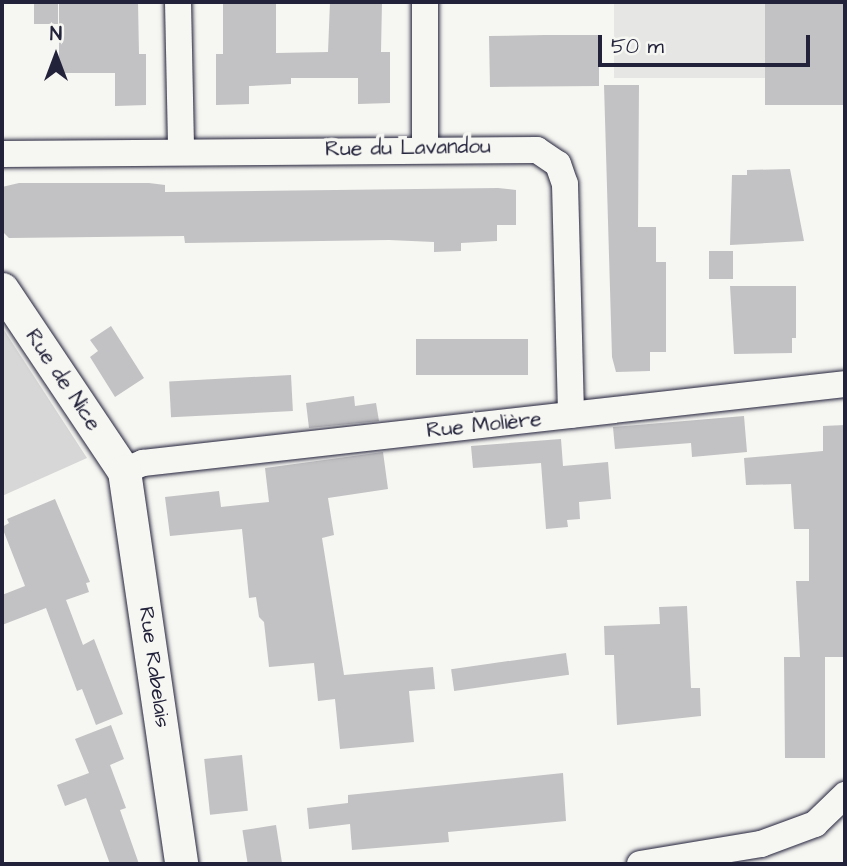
<!DOCTYPE html>
<meta charset="utf-8">
<style>
body{margin:0}
#map{position:relative;width:847px;height:866px;overflow:hidden;background:#f6f6f2;font-family:"Architects Daughter",sans-serif}
div>[style]{position:absolute}
[style*='--x']{left:calc(var(--x)*1px);top:calc(var(--y)*1px);width:calc(var(--w)*1px);rotate:calc(var(--a)*1deg)}
.built>*{inset:0;background:#e6e6e4;transform-origin:0 0}
.green>*{inset:0;background:#d7d7d7}
.building>*{inset:0;background:#c2c2c4;transform-origin:0 0}
.roads{filter:drop-shadow(0 0 2px #22223b) drop-shadow(0 0 2px #22223b)}
.minor>*{height:26px;margin:-13px;padding:0 13px;transform-origin:13px;border-radius:13px;background:#f6f6f2}
.tertiary>*{height:33px;margin:-16.5px;padding:0 16.5px;transform-origin:16.5px;border-radius:16.5px;background:#f6f6f2}
span{translate:-50% -50%;white-space:nowrap;text-align:center;line-height:1.15;-webkit-text-stroke:7px #f6f6f2;paint-order:stroke}
.street-label{font-size:21px;color:#22223b}
.frame{position:absolute;inset:0;border:4px solid #22223b;pointer-events:none}
.north{position:absolute;left:21px;top:21px;width:70px;height:70px;-webkit-text-stroke:5px #f6f6f2;paint-order:stroke;rotate:0deg;font-size:19px;font-weight:700;line-height:28px;text-align:center;color:#22223b}
.north::after{content:'';display:block;margin:auto;width:24px;height:32px;background:#22223b;clip-path:polygon(50% 0,100% 100%,50% 72%,0 100%)}
.scale{position:absolute;left:598px;top:35px;width:212px;height:32px;box-sizing:border-box;border:4px solid #22223b;border-top:0;padding-left:9px;font-size:21px;line-height:24px;white-space:nowrap;color:#22223b;-webkit-text-stroke:5px #f6f6f2;paint-order:stroke}
</style>
<div id="map">
<div class="built">
<div style="left:614px;top:2px;width:151px;height:76px"></div>
</div>
<div class="green">
<div style="clip-path:polygon(2px 327px,87px 458px,2px 496px)"></div>
</div>
<div class="building">
<div style="left:34px;top:2px;width:24px;height:22px"></div>
<div style="clip-path:polygon(138px 2px,139px 54px,146px 54px,146px 105px,115px 106px,115px 73px,59px 73px,59px 4px)"></div>
<div style="clip-path:polygon(223px 2px,276px 2px,276px 53px,328px 52px,330px 2px,382px 2px,381px 52px,390px 52px,390px 103px,358px 104px,358px 78px,291px 78px,291px 84px,249px 86px,249px 104px,216px 105px,216px 54px,223px 54px)"></div>
<div style="left:765px;top:2px;width:80px;height:103px"></div>
<div style="clip-path:polygon(545px 35px,599px 35px,599px 86px,490px 87px,489px 36px)"></div>
<div style="clip-path:polygon(604px 85px,639px 85px,638px 227px,656px 227px,656px 262px,666px 262px,666px 352px,650px 352px,650px 371px,616px 372px,612px 357px)"></div>
<div style="clip-path:polygon(790px 169px,804px 241px,730px 245px,732px 175px,747px 175px,747px 170px)"></div>
<div style="clip-path:polygon(19px 183px,149px 183px,165px 185px,165px 192px,498px 188px,516px 190px,516px 225px,497px 225px,497px 241px,461px 243px,461px 251px,434px 252px,434px 242px,389px 240px,185px 243px,184px 236px,9px 238px,3px 232px,2px 187px)"></div>
<div style="left:733px;top:251px;width:28px;height:24px;rotate:90deg"></div>
<div style="clip-path:polygon(730px 286px,796px 286px,796px 338px,792px 338px,792px 353px,734px 354px)"></div>
<div style="clip-path:polygon(111px 326px,144px 378px,115px 397px,90px 357px,98px 351px,90px 340px)"></div>
<div style="left:528px;top:339px;width:36px;height:112px;rotate:90deg"></div>
<div style="left:291px;top:375px;width:36px;height:122px;rotate:87deg"></div>
<div style="clip-path:polygon(354px 396px,355px 406px,376px 403px,379px 421px,309px 428px,306px 403px)"></div>
<div style="clip-path:polygon(744px 416px,747px 452px,692px 457px,691px 443px,615px 449px,613px 427px)"></div>
<div style="clip-path:polygon(845px 425px,845px 657px,825px 657px,825px 758px,785px 758px,784px 657px,800px 657px,796px 581px,809px 581px,809px 529px,794px 529px,791px 484px,746px 485px,744px 458px,823px 451px,823px 426px)"></div>
<div style="clip-path:polygon(561px 439px,563px 466px,608px 462px,611px 499px,579px 502px,580px 519px,567px 520px,568px 527px,546px 529px,541px 463px,473px 468px,471px 446px)"></div>
<div style="clip-path:polygon(383px 452px,388px 489px,328px 498px,334px 535px,322px 538px,344px 675px,433px 667px,435px 689px,409px 691px,414px 742px,340px 749px,335px 699px,318px 701px,314px 663px,269px 667px,264px 622px,259px 617px,256px 597px,249px 598px,242px 529px,170px 536px,165px 497px,219px 491px,221px 507px,269px 502px,265px 468px)"></div>
<div style="clip-path:polygon(55px 499px,90px 582px,86px 583px,89px 592px,66px 600px,83px 645px,94px 639px,123px 714px,96px 725px,82px 689px,77px 691px,46px 608px,2px 625px,2px 595px,25px 586px,2px 527px,9px 523px,7px 519px)"></div>
<div style="clip-path:polygon(687px 606px,691px 688px,700px 688px,701px 716px,617px 725px,614px 655px,605px 655px,604px 626px,660px 624px,659px 607px)"></div>
<div style="left:566px;top:653px;width:22px;height:116px;rotate:82deg"></div>
<div style="clip-path:polygon(111px 725px,124px 759px,110px 765px,126px 808px,120px 810px,139px 864px,110px 864px,86px 798px,65px 806px,57px 785px,89px 773px,75px 739px)"></div>
<div style="left:242px;top:755px;width:56px;height:38px;rotate:84deg"></div>
<div style="clip-path:polygon(563px 773px,566px 821px,448px 832px,449px 842px,352px 850px,350px 824px,309px 829px,307px 808px,348px 803px,348px 795px)"></div>
<div style="left:276px;top:825px;width:39px;height:34px;rotate:81deg"></div>
</div>
<div class="roads">
<div class="minor">
<div style="--x:178;--y:2;--w:149;--a:88.8"></div>
<div style="--x:425;--y:148;--w:146;--a:-90"></div>
<div style="--x:2;--y:154;--w:535;--a:-0.43"></div>
<div style="--x:537;--y:150;--w:25;--a:34"></div>
<div style="--x:558;--y:164;--w:21;--a:71"></div>
<div style="--x:565;--y:184;--w:231;--a:88.5"></div>
<div style="--x:124;--y:471;--w:21;--a:-23"></div>
<div style="--x:143;--y:463;--w:706;--a:-6.42"></div>
<div style="--x:640;--y:864;--w:123;--a:-9.4"></div>
<div style="--x:761;--y:844;--w:58;--a:-20.3"></div>
<div style="--x:815;--y:824;--w:42;--a:-44"></div>
</div>
<div class="tertiary">
<div style="--x:2;--y:289;--w:219;--a:56.2"></div>
<div style="--x:124;--y:471;--w:397;--a:81.7"></div>
</div>
</div>
<div class="street-label">
<span style="left:408px;top:148px;rotate:-1deg">Rue du Lavandou</span>
<span style="left:63px;top:380px;rotate:56deg">Rue de Nice</span>
<span style="left:484px;top:425px;rotate:-6deg">Rue Molière</span>
<span style="left:154px;top:667px;rotate:82deg">Rue Rabelais</span>
</div>
<div class="frame"></div>
<div class="north">N</div>
<div class="scale">50 m</div>
</div>
